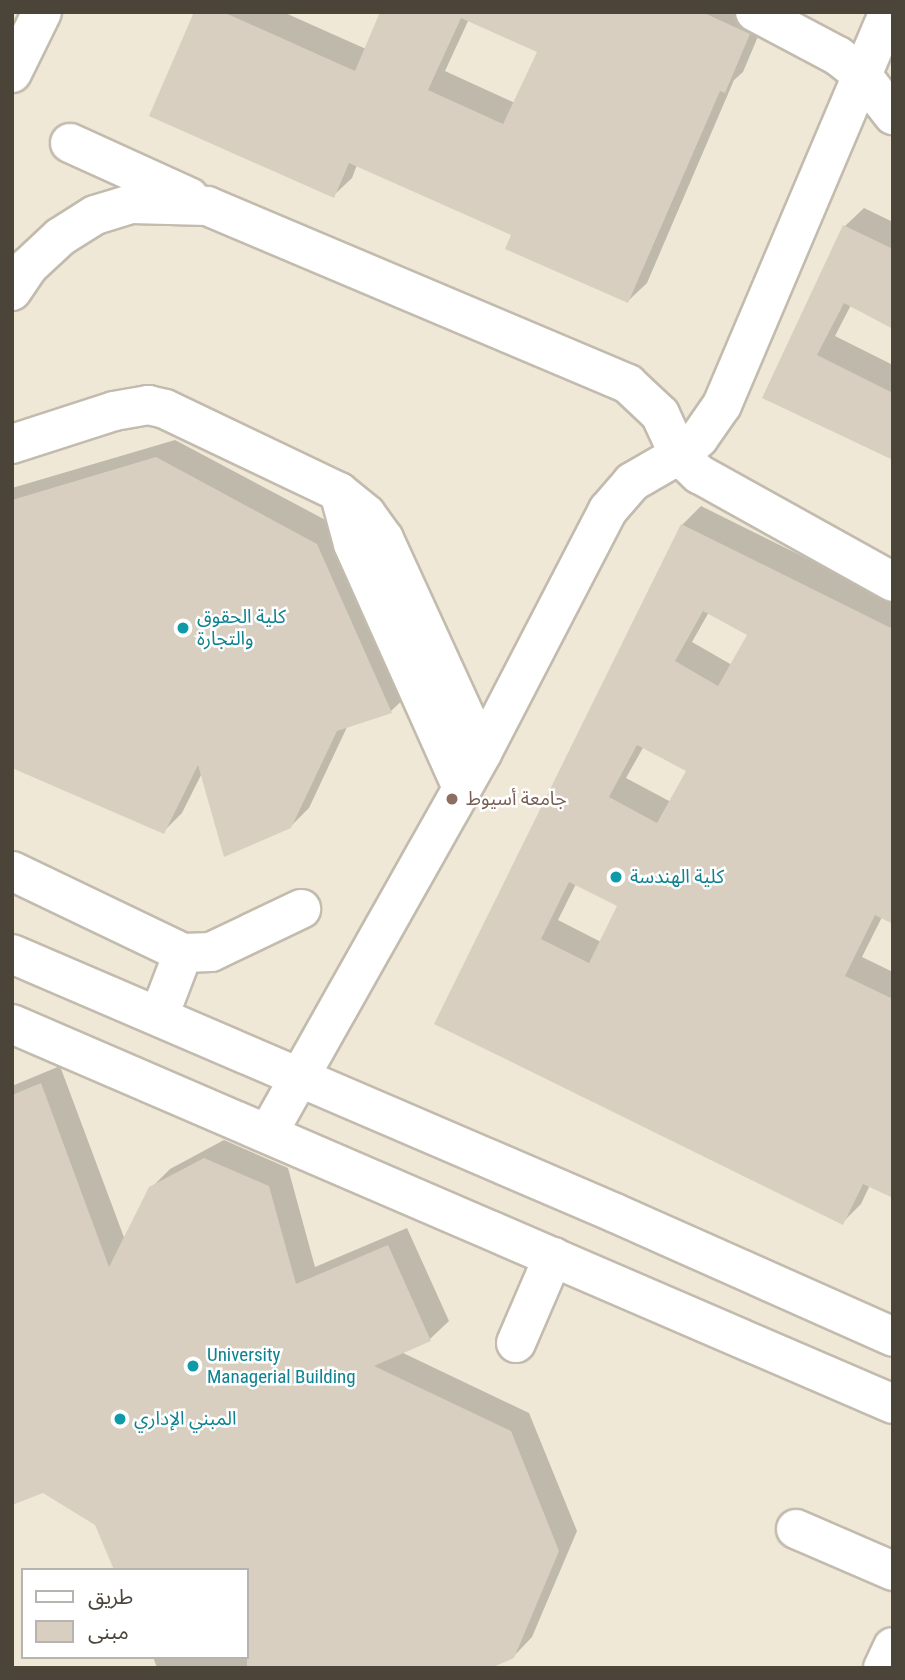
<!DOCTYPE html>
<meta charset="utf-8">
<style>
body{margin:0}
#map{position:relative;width:905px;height:1680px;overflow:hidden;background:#f6f3ec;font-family:"Roboto Condensed","Noto Sans Arabic",sans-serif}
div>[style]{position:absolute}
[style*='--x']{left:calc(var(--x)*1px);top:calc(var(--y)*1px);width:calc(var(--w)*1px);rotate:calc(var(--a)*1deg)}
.education>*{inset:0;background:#efe8d6}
.shadow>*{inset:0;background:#0003}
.building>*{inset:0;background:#d8cfc1}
.roads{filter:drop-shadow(2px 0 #c2bbae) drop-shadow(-2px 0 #c2bbae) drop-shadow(0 2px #c2bbae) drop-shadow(0 -2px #c2bbae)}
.minor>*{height:38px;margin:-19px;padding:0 19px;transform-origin:19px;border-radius:19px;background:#fff}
.dots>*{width:19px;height:19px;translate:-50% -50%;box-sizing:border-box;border:4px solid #fff;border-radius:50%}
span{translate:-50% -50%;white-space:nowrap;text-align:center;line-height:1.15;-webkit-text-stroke:5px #fff;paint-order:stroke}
.culture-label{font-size:19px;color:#0d838f}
.left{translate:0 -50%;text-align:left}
.education-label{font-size:19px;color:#785e54}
.frame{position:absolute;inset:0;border:14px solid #4b4439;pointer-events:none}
.legend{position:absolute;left:21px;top:1568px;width:228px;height:91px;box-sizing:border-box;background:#fff;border:2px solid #b7b4b0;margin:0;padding:9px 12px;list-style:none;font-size:21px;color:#4b4439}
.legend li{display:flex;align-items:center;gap:14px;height:35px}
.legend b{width:35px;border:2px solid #b7b4b0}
</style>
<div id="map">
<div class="education">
<div style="clip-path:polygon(evenodd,12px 12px,858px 12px,893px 27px,893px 1668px,12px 1668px,12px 12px,23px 1570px,247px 1570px,247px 1657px,23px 1657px,23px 1570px)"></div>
</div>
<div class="shadow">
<div style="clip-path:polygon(evenodd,196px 12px,283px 12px,366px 49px,382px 12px,761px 12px,767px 15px,743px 72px,734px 80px,647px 283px,628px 301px,513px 234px,357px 165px,352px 178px,333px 196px,196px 12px,469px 19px,539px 51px,515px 103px,445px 71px,469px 19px)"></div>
<div style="clip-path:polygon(864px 208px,893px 222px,893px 327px,851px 305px,835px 336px,891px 364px,893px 360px,893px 458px,764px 397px,845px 226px)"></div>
<div style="clip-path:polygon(175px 440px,335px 525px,410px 693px,391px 711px,348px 725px,309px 808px,290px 827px,202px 773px,182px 813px,163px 832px,12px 766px,12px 488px)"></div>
<div style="clip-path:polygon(evenodd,701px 506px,893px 601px,893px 922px,882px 917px,862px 957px,893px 972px,893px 1196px,870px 1185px,861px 1204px,842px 1223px,437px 1024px,682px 525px,701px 506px,709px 612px,749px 635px,732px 665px,692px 642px,709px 612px,701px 506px,644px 746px,688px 771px,671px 802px,626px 778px,644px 746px,701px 506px,576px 884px,620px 906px,601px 942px,558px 920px,576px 884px)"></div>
<div style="clip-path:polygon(60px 1066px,125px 1240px,151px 1188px,170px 1169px,224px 1140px,288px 1168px,315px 1267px,407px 1228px,449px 1321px,430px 1339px,401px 1352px,529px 1413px,577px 1531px,532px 1637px,513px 1657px,486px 1668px,157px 1668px,153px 1657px,247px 1657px,247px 1570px,12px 1299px,12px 1086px)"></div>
</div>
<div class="building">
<div style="clip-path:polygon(evenodd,194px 12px,223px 12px,355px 71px,380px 12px,702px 12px,750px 34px,725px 93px,720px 91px,628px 303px,505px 249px,511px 235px,349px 163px,334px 198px,149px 116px,194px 12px,461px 18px,537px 52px,503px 124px,428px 90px,461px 18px)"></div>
<div style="clip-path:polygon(843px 225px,893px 249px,893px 329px,844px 303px,817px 355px,893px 393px,893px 460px,762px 398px)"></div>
<div style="clip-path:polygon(156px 457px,317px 544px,392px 713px,337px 731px,291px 828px,224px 857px,198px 765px,164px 834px,12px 768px,12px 500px)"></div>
<div style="clip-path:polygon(evenodd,681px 524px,893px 629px,893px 924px,875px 915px,845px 976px,893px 999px,893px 1198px,863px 1184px,843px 1225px,434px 1024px,681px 524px,703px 611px,747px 635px,718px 686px,675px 661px,703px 611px,681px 524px,637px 745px,686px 771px,657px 823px,609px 797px,637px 745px,681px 524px,569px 882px,617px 906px,589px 963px,541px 939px,569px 882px)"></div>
<div style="clip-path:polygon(41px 1083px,109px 1267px,149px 1187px,204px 1158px,269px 1186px,296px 1284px,388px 1245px,431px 1341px,374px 1366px,511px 1431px,559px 1551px,514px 1658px,491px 1668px,247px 1668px,247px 1570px,114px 1570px,95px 1525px,43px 1493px,12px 1505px,12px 1095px)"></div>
</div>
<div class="roads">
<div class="minor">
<div style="--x:755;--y:12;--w:94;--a:27.9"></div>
<div style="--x:838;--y:56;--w:31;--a:38"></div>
<div style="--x:862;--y:75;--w:51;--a:52.2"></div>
<div style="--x:12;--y:73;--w:68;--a:-63.8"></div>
<div style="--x:70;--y:143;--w:131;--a:24.4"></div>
<div style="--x:12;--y:291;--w:30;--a:-56"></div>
<div style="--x:29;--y:266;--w:42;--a:-43.1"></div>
<div style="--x:60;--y:237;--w:41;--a:-32.2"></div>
<div style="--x:95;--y:215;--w:39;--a:-17"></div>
<div style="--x:132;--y:204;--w:75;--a:1.5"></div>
<div style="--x:207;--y:206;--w:457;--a:22.9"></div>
<div style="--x:628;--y:384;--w:44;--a:43.2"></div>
<div style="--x:660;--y:414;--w:45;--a:65.1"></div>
<div style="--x:679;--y:455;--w:28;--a:44"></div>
<div style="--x:699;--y:474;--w:222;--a:29.1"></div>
<div style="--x:12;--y:444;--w:107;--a:-17.9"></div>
<div style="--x:114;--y:411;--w:35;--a:-10"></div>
<div style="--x:148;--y:405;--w:17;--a:13"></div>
<div style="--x:165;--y:409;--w:193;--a:25.5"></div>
<div style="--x:339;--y:492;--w:35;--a:39"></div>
<div style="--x:366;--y:514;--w:31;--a:54"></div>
<div style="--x:384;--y:539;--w:235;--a:65.4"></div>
<div style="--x:339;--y:492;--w:54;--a:74.9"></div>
<div style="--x:353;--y:544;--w:267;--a:65.9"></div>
<div style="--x:12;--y:871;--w:190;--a:25.6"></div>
<div style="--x:183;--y:953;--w:28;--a:-2"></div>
<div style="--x:211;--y:952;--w:100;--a:-25.5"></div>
<div style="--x:12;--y:954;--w:656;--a:23.24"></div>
<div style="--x:615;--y:1213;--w:304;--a:24"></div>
<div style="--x:159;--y:1016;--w:67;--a:-69.1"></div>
<div style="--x:12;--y:1024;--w:959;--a:23.33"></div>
<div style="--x:268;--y:1133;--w:436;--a:-60.6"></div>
<div style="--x:482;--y:753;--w:274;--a:-62.6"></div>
<div style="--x:608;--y:510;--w:37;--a:-49"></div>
<div style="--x:632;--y:482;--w:54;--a:-29.9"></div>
<div style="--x:679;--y:455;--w:26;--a:-40"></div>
<div style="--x:699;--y:438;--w:40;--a:-55.1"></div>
<div style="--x:722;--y:405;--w:427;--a:-67"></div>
<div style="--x:516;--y:1343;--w:94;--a:-66.7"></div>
<div style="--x:796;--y:1529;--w:106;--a:23.4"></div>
<div style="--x:883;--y:1668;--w:23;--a:-65"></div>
</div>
</div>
<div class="dots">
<div style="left:183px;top:628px;background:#0f9aa8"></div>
<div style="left:452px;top:799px;background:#8d6e63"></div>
<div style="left:616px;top:877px;background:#0f9aa8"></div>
<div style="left:193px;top:1366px;background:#0f9aa8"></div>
<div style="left:120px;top:1419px;background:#0f9aa8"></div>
</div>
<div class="culture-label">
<span class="left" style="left:197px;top:628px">كلية الحقوق<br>والتجارة</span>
<span class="left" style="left:630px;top:877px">كلية الهندسة</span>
<span class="left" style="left:207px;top:1366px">University<br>Managerial Building</span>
<span class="left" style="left:134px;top:1419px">المبني الإداري</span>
</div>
<div class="education-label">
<span class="left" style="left:466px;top:799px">جامعة أسيوط</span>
</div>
<div class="frame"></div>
<ul class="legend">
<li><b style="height:9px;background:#fff"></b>طريق</li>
<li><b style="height:19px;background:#d8cfc1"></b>مبنى</li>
</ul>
</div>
